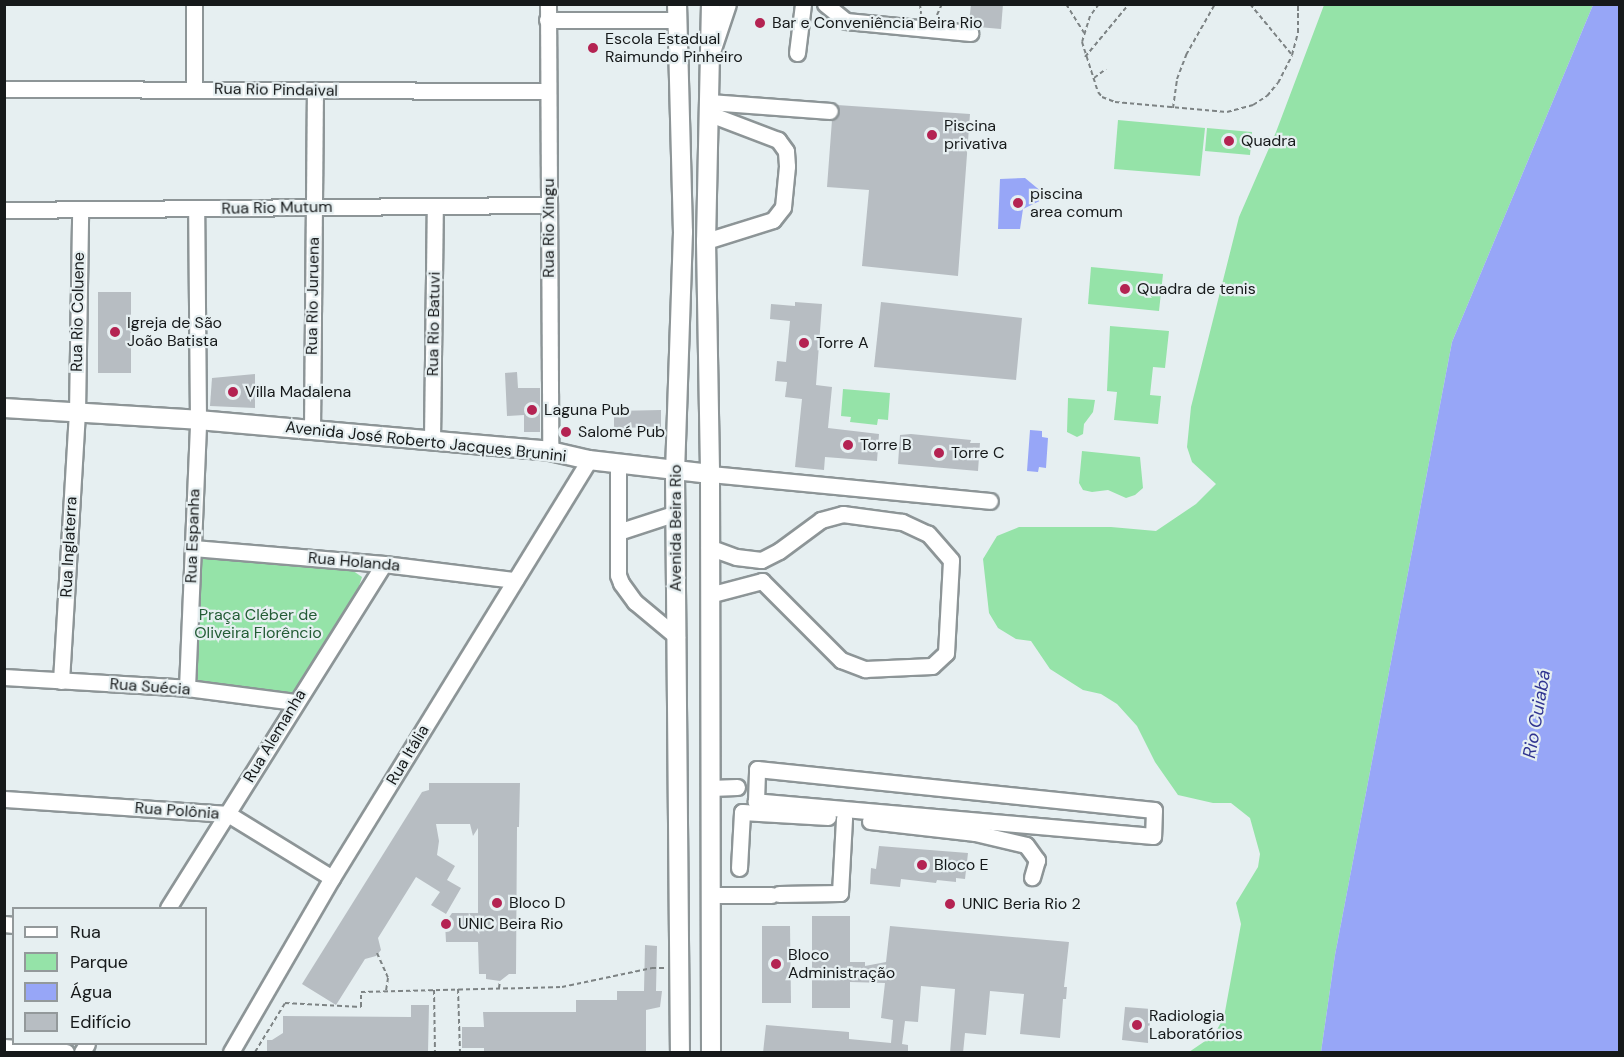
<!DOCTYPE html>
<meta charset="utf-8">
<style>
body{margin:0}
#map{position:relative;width:1624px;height:1057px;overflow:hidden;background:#e6eff1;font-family:"DM Sans",sans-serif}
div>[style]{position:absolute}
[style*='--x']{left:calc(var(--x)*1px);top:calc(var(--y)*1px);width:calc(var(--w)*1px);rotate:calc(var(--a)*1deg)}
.green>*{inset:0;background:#95e3a8}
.water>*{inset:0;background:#97a6f7}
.building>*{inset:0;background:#b7bdc2}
.path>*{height:2px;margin-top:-1px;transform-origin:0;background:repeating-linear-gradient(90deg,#7d8384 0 4.5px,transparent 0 7.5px)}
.roads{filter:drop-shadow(2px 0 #8d9597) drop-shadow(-2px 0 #8d9597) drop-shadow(0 2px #8d9597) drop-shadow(0 -2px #8d9597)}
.minor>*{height:15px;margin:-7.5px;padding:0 7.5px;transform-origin:7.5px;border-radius:7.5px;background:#fff}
.major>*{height:18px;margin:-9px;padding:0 9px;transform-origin:9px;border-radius:9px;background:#fff}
.dots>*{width:16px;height:16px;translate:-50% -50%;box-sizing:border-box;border:3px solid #e6eff1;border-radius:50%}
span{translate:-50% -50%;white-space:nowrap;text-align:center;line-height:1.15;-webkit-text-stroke:4.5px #e6eff1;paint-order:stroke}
.poi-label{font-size:16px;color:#16191a}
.left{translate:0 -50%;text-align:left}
.street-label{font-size:16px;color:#16191a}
.park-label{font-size:16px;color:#235c35}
.water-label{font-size:18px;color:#303490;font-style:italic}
.frame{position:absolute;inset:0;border:6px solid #16191a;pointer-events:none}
.legend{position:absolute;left:12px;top:907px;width:195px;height:138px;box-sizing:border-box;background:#e6eff1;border:2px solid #93999b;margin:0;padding:8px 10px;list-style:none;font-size:18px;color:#16191a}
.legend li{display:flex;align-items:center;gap:12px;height:30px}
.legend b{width:30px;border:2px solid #93999b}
</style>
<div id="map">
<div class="green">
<div style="clip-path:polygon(1324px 5px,1593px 5px,1452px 342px,1335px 955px,1321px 1052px,1189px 1052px,1214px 1035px,1224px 1017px,1241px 924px,1236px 903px,1258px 867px,1260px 854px,1250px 818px,1231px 803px,1213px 803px,1178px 795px,1155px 762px,1137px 726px,1117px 704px,1101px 694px,1083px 690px,1050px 669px,1031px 641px,1016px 639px,998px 628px,989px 613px,983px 559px,997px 536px,1019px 527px,1111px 527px,1156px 531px,1196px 504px,1216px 484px,1192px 462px,1187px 447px,1191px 407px,1239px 217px,1276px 132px)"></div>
<div style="clip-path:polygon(1118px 120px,1205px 128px,1200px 176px,1114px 169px)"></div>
<div style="clip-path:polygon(1207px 128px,1252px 132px,1250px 155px,1205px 151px)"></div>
<div style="clip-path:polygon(1091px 267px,1163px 274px,1159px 311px,1088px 304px)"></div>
<div style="clip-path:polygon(1110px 326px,1169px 331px,1165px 368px,1153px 367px,1150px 395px,1161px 396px,1158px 424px,1114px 420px,1117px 392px,1107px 391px)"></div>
<div style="clip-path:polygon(843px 389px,890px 393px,888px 420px,878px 419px,877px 425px,850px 422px,851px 417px,841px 416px)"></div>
<div style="clip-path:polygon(1068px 398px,1095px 400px,1093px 412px,1084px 424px,1083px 434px,1077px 437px,1067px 432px)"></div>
<div style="clip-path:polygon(1082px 451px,1140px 457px,1143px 488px,1135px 495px,1126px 498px,1108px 490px,1092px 492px,1083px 490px,1079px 483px)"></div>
<div style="clip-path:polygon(205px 557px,346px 566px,362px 577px,358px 589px,300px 686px,293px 693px,200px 682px,193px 675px,199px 561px)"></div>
</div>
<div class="water">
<div style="clip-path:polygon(1593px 5px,1620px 5px,1619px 1052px,1321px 1052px,1335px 955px,1452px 342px)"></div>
<div style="clip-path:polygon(1025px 178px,1048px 197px,1023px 209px,1020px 229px,998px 229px,1000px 179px)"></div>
<div style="clip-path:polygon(1030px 430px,1042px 431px,1042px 437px,1048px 438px,1046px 468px,1039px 467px,1038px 472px,1027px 471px)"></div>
</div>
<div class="building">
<div style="clip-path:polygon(971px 4px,1003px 4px,1001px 29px,978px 27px,969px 23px)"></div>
<div style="clip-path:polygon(837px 105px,970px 114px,958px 276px,862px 266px,869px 190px,827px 187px,832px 120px,840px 112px)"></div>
<div style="clip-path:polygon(98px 292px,131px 292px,131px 373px,98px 373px)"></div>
<div style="clip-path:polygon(795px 302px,822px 304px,816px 385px,832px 387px,828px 428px,879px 434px,877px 461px,825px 457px,824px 470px,795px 467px,802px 399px,785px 397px,787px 382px,775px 381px,777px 361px,786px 362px,790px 321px,770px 319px,771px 304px,795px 306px)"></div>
<div style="clip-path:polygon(881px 302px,1022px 318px,1016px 380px,874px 367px)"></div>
<div style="clip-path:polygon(517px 372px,518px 388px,540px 388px,540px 432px,524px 432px,524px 415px,507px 416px,505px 373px)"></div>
<div style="clip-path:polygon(255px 374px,255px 408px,210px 406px,212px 378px)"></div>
<div style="clip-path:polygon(661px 410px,661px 427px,614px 428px,614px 411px)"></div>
<div style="clip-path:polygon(911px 434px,971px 440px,970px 443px,980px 443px,978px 471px,898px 464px,900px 435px)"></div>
<div style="clip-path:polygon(429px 783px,520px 783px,519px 827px,517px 827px,516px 974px,509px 974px,500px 981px,486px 979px,486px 974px,479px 974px,478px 942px,446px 942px,445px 923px,452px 913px,478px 913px,478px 828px,473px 836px,470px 824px,436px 824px,439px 841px,437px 855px,455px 866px,447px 880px,461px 888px,446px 914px,431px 905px,440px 892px,416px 877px,378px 938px,381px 950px,376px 956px,365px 959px,336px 1005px,302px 984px,422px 792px,429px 790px)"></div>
<div style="clip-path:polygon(879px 846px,968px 853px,965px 879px,956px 878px,956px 882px,937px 880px,936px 883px,901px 879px,900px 887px,870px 884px,871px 868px,876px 869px)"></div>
<div style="clip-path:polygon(812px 916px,850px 916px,850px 962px,865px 962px,865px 966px,886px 962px,890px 926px,1069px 942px,1064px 987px,1067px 987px,1066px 999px,1063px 999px,1060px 1038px,1020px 1034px,1024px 994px,990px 991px,986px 1035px,965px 1033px,963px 1053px,950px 1053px,955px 989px,921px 986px,918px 1022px,905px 1021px,902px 1044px,908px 1045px,908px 1053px,763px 1053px,766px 1025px,849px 1032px,849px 1039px,891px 1043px,893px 1020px,881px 1018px,885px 983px,850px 982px,850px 1008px,812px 1008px)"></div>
<div style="clip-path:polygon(762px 926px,790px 926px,791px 1003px,762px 1003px)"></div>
<div style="clip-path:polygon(645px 945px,657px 946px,656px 991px,662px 991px,660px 1007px,646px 1010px,646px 1052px,484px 1051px,484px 1048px,462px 1048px,462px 1027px,484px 1027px,483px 1012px,576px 1012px,576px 1000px,617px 1000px,617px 991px,644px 991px)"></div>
<div style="clip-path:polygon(411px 1005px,429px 1005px,428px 1053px,267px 1053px,267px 1040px,272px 1040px,283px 1033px,283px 1016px,411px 1017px)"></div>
<div style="clip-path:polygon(1125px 1007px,1151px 1009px,1148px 1043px,1122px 1040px)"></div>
</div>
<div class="path">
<div style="--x:920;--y:4;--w:10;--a:84"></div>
<div style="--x:1066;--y:4;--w:34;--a:58"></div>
<div style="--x:1099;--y:4;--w:15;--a:127"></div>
<div style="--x:1090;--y:16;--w:27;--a:107"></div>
<div style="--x:1082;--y:42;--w:52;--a:72.3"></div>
<div style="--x:1098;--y:92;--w:6;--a:51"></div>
<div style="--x:1102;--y:97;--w:14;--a:21"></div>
<div style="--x:1115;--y:102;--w:112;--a:5.1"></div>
<div style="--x:1227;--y:112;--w:27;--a:-15"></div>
<div style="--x:1253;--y:105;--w:17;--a:-33"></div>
<div style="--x:1267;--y:96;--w:17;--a:-50"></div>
<div style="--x:1278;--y:83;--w:31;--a:-63"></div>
<div style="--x:1292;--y:55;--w:23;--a:-75"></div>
<div style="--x:1298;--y:33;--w:29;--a:-90"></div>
<div style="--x:1250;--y:4;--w:66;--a:50.5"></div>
<div style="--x:937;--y:15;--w:12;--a:-66"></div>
<div style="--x:1085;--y:57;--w:69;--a:-50.3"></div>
<div style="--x:1094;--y:78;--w:15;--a:-37"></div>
<div style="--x:1173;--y:108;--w:29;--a:-82"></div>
<div style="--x:1177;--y:79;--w:26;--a:-69"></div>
<div style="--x:1186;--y:55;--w:59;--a:-60.4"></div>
<div style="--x:377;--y:953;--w:27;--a:66"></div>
<div style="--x:388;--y:978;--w:13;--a:99"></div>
<div style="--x:499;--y:988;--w:7;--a:-82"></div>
<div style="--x:458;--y:989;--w:63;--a:88.2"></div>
<div style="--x:434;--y:990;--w:62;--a:89.1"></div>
<div style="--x:255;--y:1052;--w:57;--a:-58.5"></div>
<div style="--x:285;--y:1003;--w:76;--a:3"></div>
<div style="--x:361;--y:1007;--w:15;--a:-90"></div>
<div style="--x:361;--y:992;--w:201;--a:-1.4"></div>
<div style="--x:562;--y:987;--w:92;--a:-11.9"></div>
<div style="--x:652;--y:968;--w:12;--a:0"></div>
</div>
<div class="roads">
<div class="minor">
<div style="--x:548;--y:4;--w:447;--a:89.7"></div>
<div style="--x:825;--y:4;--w:27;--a:39"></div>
<div style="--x:846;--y:21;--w:125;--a:5.5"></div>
<div style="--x:547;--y:20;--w:129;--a:0"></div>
<div style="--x:713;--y:49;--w:47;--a:-71.6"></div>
<div style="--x:797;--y:53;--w:49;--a:-83"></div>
<div style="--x:4;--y:89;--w:543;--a:0.21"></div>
<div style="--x:194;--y:89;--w:85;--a:-90"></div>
<div style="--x:710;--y:102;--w:120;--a:4.3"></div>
<div style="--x:4;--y:210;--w:545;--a:-0.53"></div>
<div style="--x:706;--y:241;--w:70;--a:-17.4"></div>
<div style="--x:773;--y:220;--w:16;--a:-52"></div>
<div style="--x:783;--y:207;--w:41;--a:-84.4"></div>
<div style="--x:787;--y:166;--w:15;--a:-94"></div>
<div style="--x:786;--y:151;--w:14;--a:-126"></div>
<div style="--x:778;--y:140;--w:73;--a:-159.1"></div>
<div style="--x:312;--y:430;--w:339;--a:-89.5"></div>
<div style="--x:432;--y:440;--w:233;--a:-89.3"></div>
<div style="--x:618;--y:464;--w:111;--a:90"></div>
<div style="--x:618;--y:575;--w:9;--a:69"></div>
<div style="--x:621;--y:583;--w:24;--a:54"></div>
<div style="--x:635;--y:602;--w:55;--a:39.8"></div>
<div style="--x:710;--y:474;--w:281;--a:5.5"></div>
<div style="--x:618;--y:532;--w:61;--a:-18.1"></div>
<div style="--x:193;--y:548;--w:192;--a:4.8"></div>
<div style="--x:384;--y:564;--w:132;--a:7"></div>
<div style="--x:709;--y:595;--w:55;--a:-14.8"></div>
<div style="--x:762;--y:581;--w:112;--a:45"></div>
<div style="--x:841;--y:660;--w:26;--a:21"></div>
<div style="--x:865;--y:669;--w:67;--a:-2.6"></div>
<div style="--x:932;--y:666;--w:19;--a:-43"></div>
<div style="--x:946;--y:653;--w:93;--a:-86.9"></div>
<div style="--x:951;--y:560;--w:35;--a:-131"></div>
<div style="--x:928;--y:534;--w:29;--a:-155"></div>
<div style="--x:902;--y:522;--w:60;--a:-172.3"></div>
<div style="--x:843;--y:514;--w:23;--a:165"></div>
<div style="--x:821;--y:520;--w:52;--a:143.6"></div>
<div style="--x:779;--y:551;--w:20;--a:153"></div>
<div style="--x:761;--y:560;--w:25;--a:-173"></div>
<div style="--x:736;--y:557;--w:29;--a:-160"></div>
<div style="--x:4;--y:677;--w:183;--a:3.4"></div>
<div style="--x:187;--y:688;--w:109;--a:7.4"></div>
<div style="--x:61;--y:681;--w:268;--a:-86.6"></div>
<div style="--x:77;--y:413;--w:202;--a:-89.1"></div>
<div style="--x:187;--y:688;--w:268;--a:-87.6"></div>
<div style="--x:198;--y:420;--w:210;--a:-90.5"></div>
<div style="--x:757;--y:769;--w:399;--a:5.9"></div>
<div style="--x:1154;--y:810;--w:26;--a:92"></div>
<div style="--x:1153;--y:836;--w:399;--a:-175"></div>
<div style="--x:756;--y:801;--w:32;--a:-88"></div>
<div style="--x:710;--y:788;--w:27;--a:-2"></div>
<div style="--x:4;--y:799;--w:225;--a:3.8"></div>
<div style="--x:228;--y:814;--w:122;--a:31.6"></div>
<div style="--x:870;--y:821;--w:106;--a:6.5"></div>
<div style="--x:975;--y:833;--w:52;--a:13.2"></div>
<div style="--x:1026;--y:845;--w:19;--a:54"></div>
<div style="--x:1037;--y:860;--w:18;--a:106"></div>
<div style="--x:739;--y:868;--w:56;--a:-86.9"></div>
<div style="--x:742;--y:812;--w:86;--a:3.3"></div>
<div style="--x:779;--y:894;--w:61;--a:-0.9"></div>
<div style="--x:840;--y:893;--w:75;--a:-86.9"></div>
<div style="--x:711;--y:895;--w:60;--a:0"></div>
<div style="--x:168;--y:908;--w:406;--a:-57.9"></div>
<div style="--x:4;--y:924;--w:10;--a:6"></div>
<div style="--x:4;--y:1047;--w:62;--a:4.6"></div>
<div style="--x:82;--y:1052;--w:9;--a:-58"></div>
<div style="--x:231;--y:1052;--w:201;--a:-59.9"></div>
<div style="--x:332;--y:878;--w:491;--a:-58.4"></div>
</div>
<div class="major">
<div style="--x:677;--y:4;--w:228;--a:88.5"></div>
<div style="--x:683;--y:232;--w:240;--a:91.9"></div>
<div style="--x:675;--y:472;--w:580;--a:89.51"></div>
<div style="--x:711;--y:4;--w:237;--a:91.2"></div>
<div style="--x:706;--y:241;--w:233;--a:89"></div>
<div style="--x:710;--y:474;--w:578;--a:89.9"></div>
<div style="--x:4;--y:408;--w:194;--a:3.5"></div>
<div style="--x:198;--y:420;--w:353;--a:5"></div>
<div style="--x:550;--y:451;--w:40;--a:13"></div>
<div style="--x:589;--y:460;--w:122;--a:6.6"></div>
</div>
</div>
<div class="dots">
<div style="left:760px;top:23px;background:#b42352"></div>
<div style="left:593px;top:48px;background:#b42352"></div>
<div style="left:932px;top:135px;background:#b42352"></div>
<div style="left:1229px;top:141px;background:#b42352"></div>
<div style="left:1018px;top:203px;background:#b42352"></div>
<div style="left:1125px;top:289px;background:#b42352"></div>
<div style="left:115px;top:332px;background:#b42352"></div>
<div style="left:804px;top:343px;background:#b42352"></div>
<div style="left:233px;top:392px;background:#b42352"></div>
<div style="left:532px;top:410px;background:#b42352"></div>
<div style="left:566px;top:432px;background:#b42352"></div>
<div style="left:848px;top:445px;background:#b42352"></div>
<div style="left:939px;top:453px;background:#b42352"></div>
<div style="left:922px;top:865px;background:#b42352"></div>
<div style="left:497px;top:903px;background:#b42352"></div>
<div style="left:950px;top:904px;background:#b42352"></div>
<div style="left:446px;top:924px;background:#b42352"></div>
<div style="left:776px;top:964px;background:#b42352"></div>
<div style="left:1137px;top:1025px;background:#b42352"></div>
</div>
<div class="poi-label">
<span class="left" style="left:772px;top:23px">Bar e Conveniência Beira Rio</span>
<span class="left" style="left:605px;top:48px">Escola Estadual<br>Raimundo Pinheiro</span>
<span class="left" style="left:944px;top:135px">Piscina<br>privativa</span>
<span class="left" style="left:1241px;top:141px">Quadra</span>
<span class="left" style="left:1030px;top:203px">piscina<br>area comum</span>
<span class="left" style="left:1137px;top:289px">Quadra de tenis</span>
<span class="left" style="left:127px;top:332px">Igreja de São<br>João Batista</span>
<span class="left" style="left:816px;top:343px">Torre A</span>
<span class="left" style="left:245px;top:392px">Villa Madalena</span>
<span class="left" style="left:544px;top:410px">Laguna Pub</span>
<span class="left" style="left:578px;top:432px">Salomé Pub</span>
<span class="left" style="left:860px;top:445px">Torre B</span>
<span class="left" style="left:951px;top:453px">Torre C</span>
<span class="left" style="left:934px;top:865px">Bloco E</span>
<span class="left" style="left:509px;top:903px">Bloco D</span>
<span class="left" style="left:962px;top:904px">UNIC Beria Rio 2</span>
<span class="left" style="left:458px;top:924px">UNIC Beira Rio</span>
<span class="left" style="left:788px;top:964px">Bloco<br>Administração</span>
<span class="left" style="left:1149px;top:1025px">Radiologia<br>Laboratórios</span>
</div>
<div class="street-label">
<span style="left:276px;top:90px;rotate:1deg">Rua Rio Pindaival</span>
<span style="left:277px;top:208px;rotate:-1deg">Rua Rio Mutum</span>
<span style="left:549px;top:228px;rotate:-90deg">Rua Rio Xingu</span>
<span style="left:313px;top:296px;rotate:-89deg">Rua Rio Juruena</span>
<span style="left:78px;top:312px;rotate:-89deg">Rua Rio Coluene</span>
<span style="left:434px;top:324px;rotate:-89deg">Rua Rio Batuvi</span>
<span style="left:426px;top:442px;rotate:6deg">Avenida José Roberto Jacques Brunini</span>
<span style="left:676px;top:528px;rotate:-90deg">Avenida Beira Rio</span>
<span style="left:193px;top:536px;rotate:-88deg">Rua Espanha</span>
<span style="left:69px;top:547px;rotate:-87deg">Rua Inglaterra</span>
<span style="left:354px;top:562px;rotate:5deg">Rua Holanda</span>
<span style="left:150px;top:687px;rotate:4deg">Rua Suécia</span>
<span style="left:275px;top:736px;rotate:-59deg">Rua Alemanha</span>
<span style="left:408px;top:755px;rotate:-59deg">Rua Itália</span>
<span style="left:177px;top:811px;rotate:4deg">Rua Polônia</span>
</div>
<div class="park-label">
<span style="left:258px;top:624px">Praça Cléber de<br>Oliveira Florêncio</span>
</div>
<div class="water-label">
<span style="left:1537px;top:714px;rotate:-80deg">Rio Cuiabá</span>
</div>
<div class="frame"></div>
<ul class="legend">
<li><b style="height:8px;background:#fff"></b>Rua</li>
<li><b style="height:16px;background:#95e3a8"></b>Parque</li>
<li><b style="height:16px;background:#97a6f7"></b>Água</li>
<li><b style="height:16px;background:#b7bdc2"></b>Edifício</li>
</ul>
</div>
